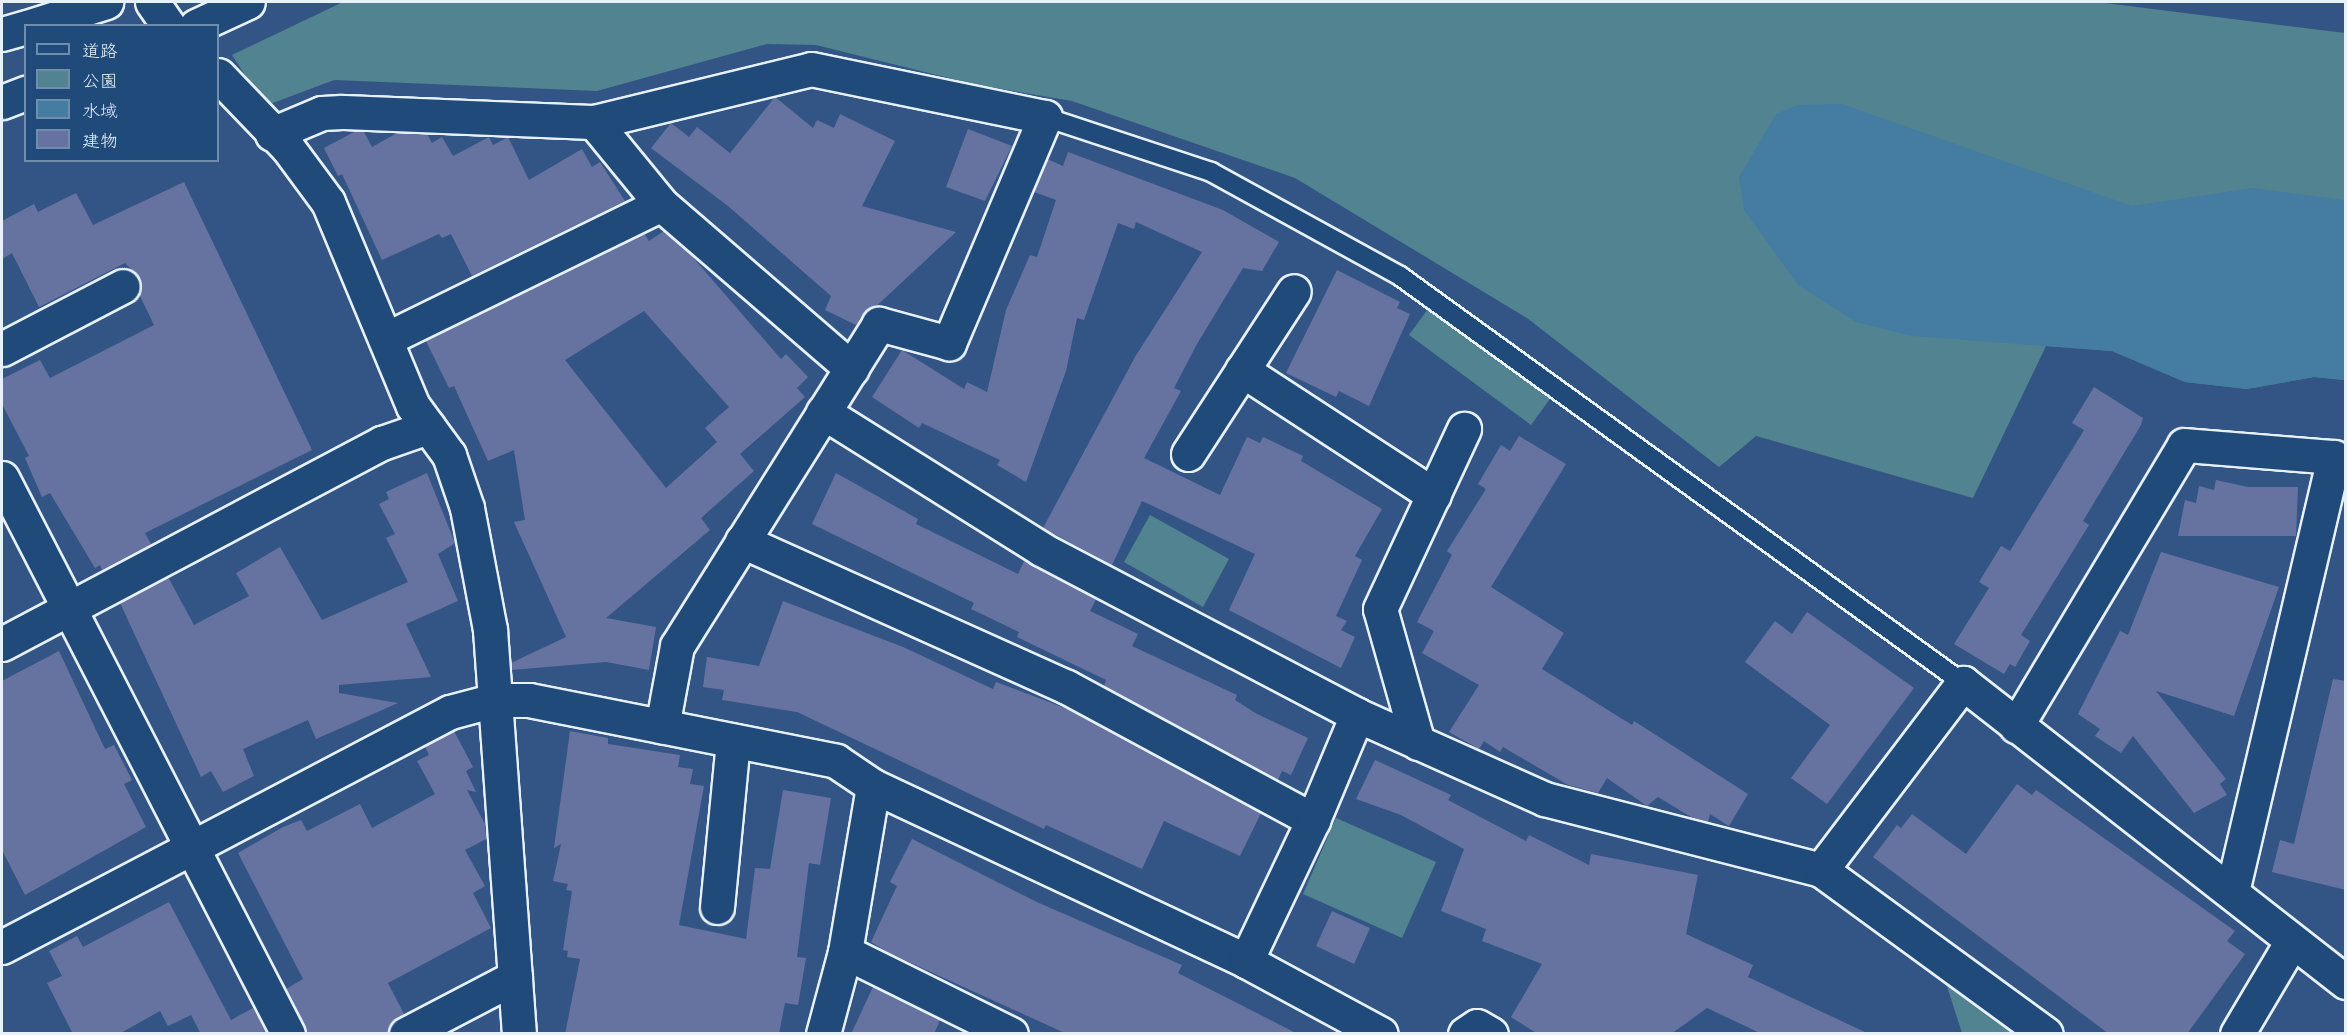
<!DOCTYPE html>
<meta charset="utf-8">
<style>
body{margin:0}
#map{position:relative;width:2347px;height:1035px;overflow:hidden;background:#335585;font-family:Pangolin,"Klee One",sans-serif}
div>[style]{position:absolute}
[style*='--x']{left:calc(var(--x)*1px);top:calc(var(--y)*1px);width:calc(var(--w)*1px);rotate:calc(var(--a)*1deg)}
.green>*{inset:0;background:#518490}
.water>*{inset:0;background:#457ca1}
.building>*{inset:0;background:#6673a0}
.roads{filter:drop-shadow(2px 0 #e8f1f8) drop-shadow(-2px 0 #e8f1f8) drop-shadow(0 2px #e8f1f8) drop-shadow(0 -2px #e8f1f8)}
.lane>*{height:18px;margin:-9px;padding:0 9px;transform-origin:9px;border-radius:9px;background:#1f4a7a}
.street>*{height:33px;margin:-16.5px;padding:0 16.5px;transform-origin:16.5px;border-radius:16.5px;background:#1f4a7a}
.primary>*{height:33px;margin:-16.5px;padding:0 16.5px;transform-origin:16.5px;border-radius:16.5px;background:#1f4a7a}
span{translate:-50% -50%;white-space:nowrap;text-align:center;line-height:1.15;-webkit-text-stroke:6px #1f4a7a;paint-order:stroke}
.frame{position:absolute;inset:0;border:3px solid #e8f1f8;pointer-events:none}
.legend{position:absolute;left:24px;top:24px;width:195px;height:138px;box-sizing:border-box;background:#1f4a7a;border:2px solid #6f8dac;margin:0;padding:8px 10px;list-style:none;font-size:18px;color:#e8f1f8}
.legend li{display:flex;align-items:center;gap:12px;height:30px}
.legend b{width:30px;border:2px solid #6f8dac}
</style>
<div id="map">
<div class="green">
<div style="clip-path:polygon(343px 2px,2097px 2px,2345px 33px,2345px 380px,2314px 377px,2247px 389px,2185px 382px,2112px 351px,2046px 346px,1973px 498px,1756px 436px,1719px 467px,1527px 318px,1295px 178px,1072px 101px,973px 84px,816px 45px,767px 44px,597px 91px,334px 80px,265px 106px,232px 55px)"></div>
<div style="clip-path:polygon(1433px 302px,1555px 392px,1531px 425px,1409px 335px)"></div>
<div style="clip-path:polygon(1150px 515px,1229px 559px,1203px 607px,1124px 562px)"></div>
<div style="clip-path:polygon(1336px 818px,1436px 862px,1402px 938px,1303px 894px)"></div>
<div style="clip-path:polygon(1945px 980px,2014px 1033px,1962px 1033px)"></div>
</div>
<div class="water">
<div style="clip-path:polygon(1842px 104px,2132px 206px,2252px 188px,2345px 200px,2345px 380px,2314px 377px,2247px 389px,2185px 382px,2112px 351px,1912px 336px,1856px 322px,1798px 285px,1744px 210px,1739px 177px,1776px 114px,1797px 105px)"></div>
</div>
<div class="building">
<div style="clip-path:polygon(775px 97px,813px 128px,817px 120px,834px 128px,840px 114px,895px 141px,862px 206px,956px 232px,856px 325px,825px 310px,831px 296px,728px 206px,651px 148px,671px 123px,689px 137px,697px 127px,730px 153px)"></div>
<div style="clip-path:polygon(968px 129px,1012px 146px,985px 201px,946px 187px)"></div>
<div style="clip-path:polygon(356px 131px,364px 132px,372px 147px,397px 133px,427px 134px,432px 143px,442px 137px,453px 156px,489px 137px,493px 145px,508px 137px,529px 180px,582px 149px,592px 167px,600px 162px,625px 201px,472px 276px,451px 234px,442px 238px,439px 234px,382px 260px,342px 174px,338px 176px,324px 148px)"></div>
<div style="clip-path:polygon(1068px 152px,1223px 210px,1279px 242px,1262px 271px,1243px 268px,1197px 344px,1174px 388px,1181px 391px,1144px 458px,1220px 495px,1247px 437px,1260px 443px,1263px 437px,1303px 456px,1301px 461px,1382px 509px,1355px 556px,1362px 560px,1336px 616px,1347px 621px,1341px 630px,1355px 637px,1341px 668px,1229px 610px,1255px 554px,1142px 501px,1112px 565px,1043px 528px,1135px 357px,1202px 252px,1136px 222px,1134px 229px,1118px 223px,1084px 320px,1077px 318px,1066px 371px,1026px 482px,997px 465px,1000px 460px,922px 423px,919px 428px,872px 397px,902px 350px,964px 389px,967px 382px,987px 392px,1006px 310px,1030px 255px,1037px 257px,1056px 200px,1034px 192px,1047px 159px,1063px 166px)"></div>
<div style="clip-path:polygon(184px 182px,312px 450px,145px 533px,151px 544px,102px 570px,100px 565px,95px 568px,50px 493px,42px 497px,25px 458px,29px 456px,2px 404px,2px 379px,40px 360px,50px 378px,154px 325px,139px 294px,140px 278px,125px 263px,39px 307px,12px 253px,2px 259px,2px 221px,34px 204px,38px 212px,76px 193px,93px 225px)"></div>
<div style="clip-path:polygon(evenodd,664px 231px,690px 254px,781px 359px,786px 354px,808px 377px,797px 388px,805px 397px,740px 454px,754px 471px,701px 518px,710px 530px,606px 618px,656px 627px,649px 670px,606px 662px,512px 670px,511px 663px,566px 637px,514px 522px,525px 520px,514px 450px,488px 461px,454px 386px,449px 388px,426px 341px,644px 233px,649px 241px,664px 231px,644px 311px,729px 407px,705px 428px,717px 442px,666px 488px,565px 360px,644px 311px)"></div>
<div style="clip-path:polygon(1337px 270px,1400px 302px,1397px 308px,1410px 314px,1369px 406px,1339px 391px,1336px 397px,1286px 373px)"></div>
<div style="clip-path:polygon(2094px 387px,2143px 418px,2141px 425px,2083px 521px,2089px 525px,2021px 635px,2030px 641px,2015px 667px,2010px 664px,2004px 674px,1954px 644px,1989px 588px,1979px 582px,2001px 546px,2010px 551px,2084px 430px,2072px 423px)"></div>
<div style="clip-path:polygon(1519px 436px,1566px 464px,1491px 587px,1564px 633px,1542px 669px,1632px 725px,1634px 721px,1748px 794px,1729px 826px,1710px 814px,1708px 822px,1691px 817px,1658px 797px,1647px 806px,1607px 778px,1598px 793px,1568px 785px,1503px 747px,1500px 752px,1484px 741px,1479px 749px,1449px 732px,1479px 685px,1422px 653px,1434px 631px,1417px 622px,1452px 555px,1447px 551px,1486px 489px,1478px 484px,1501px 445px,1510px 451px)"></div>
<div style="clip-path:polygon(427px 473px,455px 543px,438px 554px,458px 601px,406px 624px,431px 677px,339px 685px,339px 693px,398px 703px,316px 739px,308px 720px,243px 749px,254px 776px,223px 792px,211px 771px,201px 777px,120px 603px,168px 577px,194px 625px,249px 596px,236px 573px,280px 547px,322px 620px,408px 582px,386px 538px,395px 534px,379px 504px,389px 499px,386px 492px)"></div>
<div style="clip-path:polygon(836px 473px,918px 519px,916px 524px,1018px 574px,1024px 561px,1096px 599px,1090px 611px,1138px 634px,1132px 646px,1237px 695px,1235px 700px,1257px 714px,1308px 738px,1291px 775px,1282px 771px,1278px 780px,1104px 686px,1106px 680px,1017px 637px,1019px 632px,971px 609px,974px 603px,812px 524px)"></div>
<div style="clip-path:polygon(2216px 480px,2248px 487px,2298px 487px,2296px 536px,2178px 536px,2185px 500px,2196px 503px,2199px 486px,2214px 490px)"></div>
<div style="clip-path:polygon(2161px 552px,2279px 587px,2234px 716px,2156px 691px,2226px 779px,2220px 784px,2227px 795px,2194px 813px,2133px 736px,2121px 753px,2095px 736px,2100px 729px,2078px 714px,2120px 631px,2128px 635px)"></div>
<div style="clip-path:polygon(783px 601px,903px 647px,993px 689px,996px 682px,1073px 711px,1261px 813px,1240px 856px,1164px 821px,1142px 869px,1046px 825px,1044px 829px,797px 712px,722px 700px,724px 690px,703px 687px,707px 657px,759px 666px)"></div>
<div style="clip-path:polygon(1807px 612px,1914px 688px,1827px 804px,1791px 778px,1830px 725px,1745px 662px,1775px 621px,1792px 634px)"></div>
<div style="clip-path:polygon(59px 651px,105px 749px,114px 745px,132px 780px,124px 784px,146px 827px,25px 895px,2px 850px,2px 681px)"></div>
<div style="clip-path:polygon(2333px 679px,2346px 681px,2346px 890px,2272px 872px,2280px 840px,2294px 844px)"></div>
<div style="clip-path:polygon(454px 731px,473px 767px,466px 771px,476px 792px,467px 790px,485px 824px,486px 839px,465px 850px,485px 886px,473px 893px,491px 928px,388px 983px,404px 1014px,391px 1024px,387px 1034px,306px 1034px,286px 989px,303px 979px,238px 853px,283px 827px,301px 820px,307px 831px,360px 804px,372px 828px,435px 794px,417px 761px,429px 755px,425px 746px)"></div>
<div style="clip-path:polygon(570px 731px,608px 738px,608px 744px,680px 755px,678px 767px,693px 769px,690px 784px,704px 786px,679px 925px,746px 939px,755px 868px,770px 869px,783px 790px,831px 798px,820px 865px,809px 863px,797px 957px,806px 958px,798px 1005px,785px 1003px,779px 1034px,565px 1034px,580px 959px,567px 957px,568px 951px,563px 950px,572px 891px,566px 890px,568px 884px,553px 881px,561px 844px,554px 848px)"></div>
<div style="clip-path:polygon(1375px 760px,1451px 795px,1448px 800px,1526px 841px,1529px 835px,1589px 865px,1591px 854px,1698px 875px,1686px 934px,1753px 965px,1748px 977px,1869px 1034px,1762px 1034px,1707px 1008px,1671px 1034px,1538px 1034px,1511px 1017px,1542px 964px,1482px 941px,1486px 929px,1441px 911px,1464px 849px,1401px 815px,1356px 799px)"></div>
<div style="clip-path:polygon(2017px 784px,2032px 795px,2036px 790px,2235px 931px,2227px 941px,2245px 954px,2187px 1034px,2109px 1034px,1873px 857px,1897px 825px,1901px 828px,1912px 814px,1966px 854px)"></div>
<div style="clip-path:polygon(912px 839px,1039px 903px,1182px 965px,1178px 973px,1298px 1034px,1067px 1034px,889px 953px,871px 942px,897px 886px,890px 882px)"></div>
<div style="clip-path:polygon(169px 902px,231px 1020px,253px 1008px,267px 1034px,201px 1034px,191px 1015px,168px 1026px,160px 1011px,119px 1034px,73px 1034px,47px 983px,62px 976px,49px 951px,77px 936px,83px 947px)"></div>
<div style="clip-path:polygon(1332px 911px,1370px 928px,1354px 964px,1316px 946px)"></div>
<div style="clip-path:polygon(873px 987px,940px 1020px,934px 1034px,851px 1034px)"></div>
</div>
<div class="roads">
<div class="lane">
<div style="--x:1045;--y:117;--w:175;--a:18.3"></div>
<div style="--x:1211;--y:172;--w:216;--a:28.8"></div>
<div style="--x:1400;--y:276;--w:695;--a:35.86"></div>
</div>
<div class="street">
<div style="--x:152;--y:2;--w:29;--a:55"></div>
<div style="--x:30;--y:26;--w:80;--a:-17.5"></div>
<div style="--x:2;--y:34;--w:25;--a:-16"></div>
<div style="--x:218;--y:75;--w:101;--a:46.2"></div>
<div style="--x:288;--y:148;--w:67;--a:53.5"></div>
<div style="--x:328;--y:202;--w:221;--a:67.4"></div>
<div style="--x:413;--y:406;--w:61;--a:53.7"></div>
<div style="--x:449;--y:455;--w:56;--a:71.2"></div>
<div style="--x:467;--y:508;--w:124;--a:79.3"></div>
<div style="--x:490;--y:630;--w:405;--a:85.9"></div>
<div style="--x:594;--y:122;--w:106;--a:50.7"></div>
<div style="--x:661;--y:204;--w:252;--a:40.8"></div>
<div style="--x:272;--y:134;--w:54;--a:-22.8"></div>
<div style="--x:322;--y:113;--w:20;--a:-3"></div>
<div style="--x:342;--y:112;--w:252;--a:2.3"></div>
<div style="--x:594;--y:122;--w:223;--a:-13.7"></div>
<div style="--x:811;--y:69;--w:239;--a:11.6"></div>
<div style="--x:1045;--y:117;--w:246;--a:113"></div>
<div style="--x:949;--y:343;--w:73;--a:-164.8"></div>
<div style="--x:879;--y:324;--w:380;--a:122.1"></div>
<div style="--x:677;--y:646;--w:82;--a:100.5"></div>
<div style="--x:386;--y:339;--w:306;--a:-26.1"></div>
<div style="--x:2;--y:349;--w:136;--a:-27.5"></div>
<div style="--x:1242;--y:370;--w:229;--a:33.1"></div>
<div style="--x:823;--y:412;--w:257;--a:32.1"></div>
<div style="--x:1041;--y:549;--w:357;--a:27.7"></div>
<div style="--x:1357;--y:715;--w:206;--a:24.1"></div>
<div style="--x:1545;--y:799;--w:285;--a:14.4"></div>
<div style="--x:1821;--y:870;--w:278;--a:36.1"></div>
<div style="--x:1188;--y:454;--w:194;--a:-57"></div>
<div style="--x:2;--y:478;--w:625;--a:62.78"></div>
<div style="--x:742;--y:541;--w:356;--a:24.2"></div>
<div style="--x:1067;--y:687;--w:280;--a:28.4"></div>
<div style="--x:2;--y:644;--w:430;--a:-27.9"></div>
<div style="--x:382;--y:443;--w:49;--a:-19.2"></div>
<div style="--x:2016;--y:726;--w:327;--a:-59.1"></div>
<div style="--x:2184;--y:445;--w:150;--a:4.6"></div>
<div style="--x:2334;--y:457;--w:447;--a:103.2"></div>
<div style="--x:1418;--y:743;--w:139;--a:-105.8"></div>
<div style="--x:1380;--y:609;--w:199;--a:-65"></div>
<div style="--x:1821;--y:870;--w:235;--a:-52.8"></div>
<div style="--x:1963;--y:683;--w:486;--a:38"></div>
<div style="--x:717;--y:907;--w:167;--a:-84.5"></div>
<div style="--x:2;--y:947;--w:506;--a:-27.68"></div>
<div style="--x:450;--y:712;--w:47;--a:-14.9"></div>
<div style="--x:495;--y:700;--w:34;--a:0"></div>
<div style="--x:529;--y:700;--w:313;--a:11.2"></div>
<div style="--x:836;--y:761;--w:45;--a:34"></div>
<div style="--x:873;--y:786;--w:412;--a:25.1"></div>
<div style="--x:1246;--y:961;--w:153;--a:28.4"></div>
<div style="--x:845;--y:952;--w:185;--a:26.3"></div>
<div style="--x:1246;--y:961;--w:156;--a:-64.6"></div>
<div style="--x:1313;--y:820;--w:114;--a:-67.3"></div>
<div style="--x:406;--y:1034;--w:123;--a:-27.6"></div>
<div style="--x:823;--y:1034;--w:85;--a:-75"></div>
<div style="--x:845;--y:952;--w:168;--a:-80.4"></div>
<div style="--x:1465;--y:1034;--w:14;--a:-34"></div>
<div style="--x:1477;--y:1026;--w:16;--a:30"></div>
<div style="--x:2237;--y:1034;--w:108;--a:-59.4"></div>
</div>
<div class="primary">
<div style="--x:196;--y:26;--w:57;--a:-24.8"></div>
<div style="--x:2;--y:102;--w:26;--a:-21"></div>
</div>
</div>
<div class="frame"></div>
<ul class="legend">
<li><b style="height:8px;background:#1f4a7a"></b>道路</li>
<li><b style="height:16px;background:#518490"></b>公園</li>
<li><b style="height:16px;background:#457ca1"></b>水域</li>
<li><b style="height:16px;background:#6673a0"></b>建物</li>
</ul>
</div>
